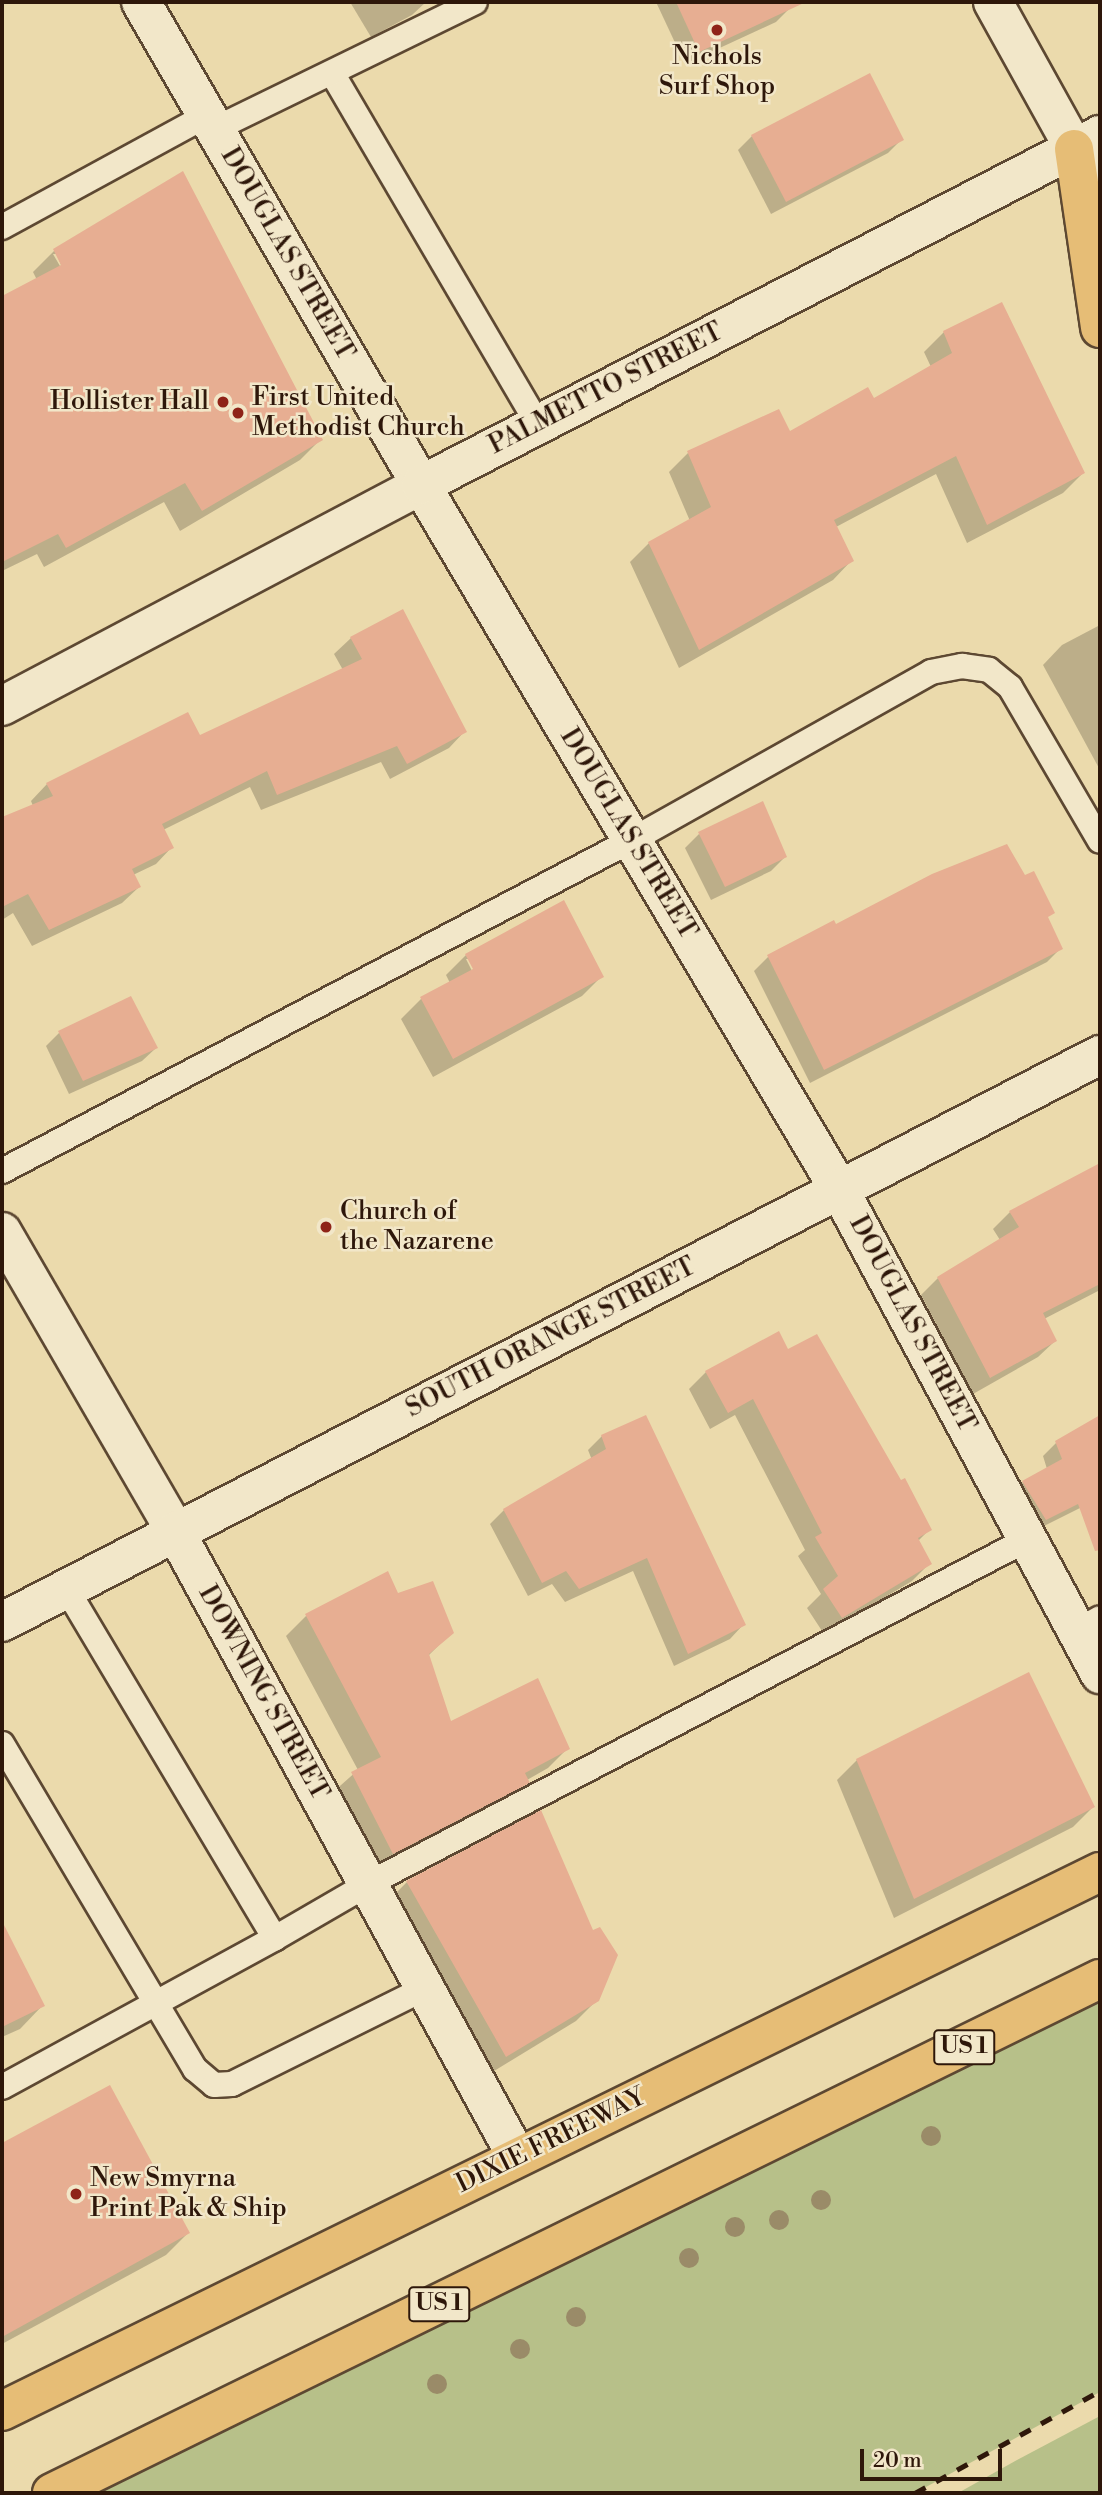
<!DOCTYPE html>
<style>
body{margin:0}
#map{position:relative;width:1102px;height:2495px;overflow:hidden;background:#ebdaac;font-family:"Libre Bodoni",serif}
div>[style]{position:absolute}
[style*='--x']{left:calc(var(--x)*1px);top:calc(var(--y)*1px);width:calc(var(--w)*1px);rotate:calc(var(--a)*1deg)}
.green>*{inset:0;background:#b7c089}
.shadow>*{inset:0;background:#0003}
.building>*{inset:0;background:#e7ae92}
.roads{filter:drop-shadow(2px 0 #5d4832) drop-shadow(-2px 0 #5d4832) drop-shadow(0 2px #5d4832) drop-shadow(0 -2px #5d4832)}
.service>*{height:24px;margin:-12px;padding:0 12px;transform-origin:12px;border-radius:12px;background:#f2e7c9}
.minor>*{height:38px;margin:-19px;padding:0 19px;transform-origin:19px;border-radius:19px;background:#f2e7c9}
.secondary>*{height:38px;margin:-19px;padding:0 19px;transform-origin:19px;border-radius:19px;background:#f2e7c9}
.primary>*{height:38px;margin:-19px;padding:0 19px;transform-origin:19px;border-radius:19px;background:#e6bd76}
.rail>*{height:5px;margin-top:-2.5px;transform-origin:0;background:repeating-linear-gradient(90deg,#2e170a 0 12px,transparent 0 24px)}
.trees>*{width:20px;height:20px;margin:-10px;border-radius:50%;background:#9a8b68}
.dots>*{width:19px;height:19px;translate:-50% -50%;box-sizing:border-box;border:4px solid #f2e7c9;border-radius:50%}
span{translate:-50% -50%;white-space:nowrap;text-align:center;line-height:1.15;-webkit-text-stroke:5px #f2e7c9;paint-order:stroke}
.shield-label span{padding:2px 5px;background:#f2e7c9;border:2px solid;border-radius:5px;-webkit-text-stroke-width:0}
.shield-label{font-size:24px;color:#2e170a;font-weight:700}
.poi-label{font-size:26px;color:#2e170a}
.left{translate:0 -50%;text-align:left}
.right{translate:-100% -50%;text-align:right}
.street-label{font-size:26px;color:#2e170a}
.frame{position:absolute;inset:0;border:4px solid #2e170a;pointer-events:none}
.scale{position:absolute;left:860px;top:2449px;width:142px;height:32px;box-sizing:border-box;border:4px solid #2e170a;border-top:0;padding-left:9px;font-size:21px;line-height:24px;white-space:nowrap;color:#2e170a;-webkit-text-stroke:5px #f2e7c9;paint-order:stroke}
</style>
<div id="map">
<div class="green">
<div style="clip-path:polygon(1100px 1979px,1100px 2392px,915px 2493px,52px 2493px)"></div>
<div style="clip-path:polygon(1100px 2416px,1100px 2493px,958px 2493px,1017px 2460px)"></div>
</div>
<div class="shadow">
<div style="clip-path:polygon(350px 2px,426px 2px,412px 15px,371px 37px)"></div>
<div style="clip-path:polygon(656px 2px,787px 2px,790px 8px,776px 22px,685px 64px)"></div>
<div style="clip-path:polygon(752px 136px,902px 139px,888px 153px,771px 214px,738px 150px)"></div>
<div style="clip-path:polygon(evenodd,183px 174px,320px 440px,300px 460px,180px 531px,164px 502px,44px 567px,37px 554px,2px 571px,2px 298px,37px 280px,33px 272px,54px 251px,183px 174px,53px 254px,57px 254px,64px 273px,53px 254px)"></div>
<div style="clip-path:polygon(944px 332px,1083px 473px,1063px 493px,967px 543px,936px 474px,836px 527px,852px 560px,833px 580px,679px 668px,630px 562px,649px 543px,690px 521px,669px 472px,688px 453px,789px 433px,873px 400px,931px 367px,924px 352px)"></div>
<div style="clip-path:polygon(1100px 625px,1100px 770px,1043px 665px,1062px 645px)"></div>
<div style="clip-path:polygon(351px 638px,465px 731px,449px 748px,390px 779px,381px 762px,261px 810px,250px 787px,163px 830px,172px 847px,156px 864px,133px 875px,139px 887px,122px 903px,32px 946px,13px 913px,2px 920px,2px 819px,33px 806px,31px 801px,47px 784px,199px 737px,343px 670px,334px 654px)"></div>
<div style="clip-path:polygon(699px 834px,785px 857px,771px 871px,711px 900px,685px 848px)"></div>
<div style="clip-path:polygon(1047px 918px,1061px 948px,1047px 962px,810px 1083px,754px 971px,768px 957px,835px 927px)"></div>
<div style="clip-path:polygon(evenodd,466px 955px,602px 976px,582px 996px,433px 1077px,401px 1019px,421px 999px,450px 983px,446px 975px,466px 955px,466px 959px,470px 959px,478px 976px,475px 977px,466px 959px)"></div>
<div style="clip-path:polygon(60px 1032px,156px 1048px,142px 1061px,69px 1094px,46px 1046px)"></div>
<div style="clip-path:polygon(1100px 1166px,1100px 1290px,1044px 1319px,1055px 1341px,1038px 1357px,973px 1394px,921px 1295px,938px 1278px,1000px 1240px,993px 1229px,1010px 1212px)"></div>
<div style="clip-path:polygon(787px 1352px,929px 1530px,918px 1541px,930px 1563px,912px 1581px,824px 1634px,807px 1608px,821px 1594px,798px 1556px,805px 1550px,735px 1415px,710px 1429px,689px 1389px,706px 1372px)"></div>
<div style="clip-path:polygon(1100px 1417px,1100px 1498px,1032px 1532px,1010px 1496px,1023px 1482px,1047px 1469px,1043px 1456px,1057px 1442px)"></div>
<div style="clip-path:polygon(602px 1436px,743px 1625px,730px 1639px,674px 1666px,633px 1571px,565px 1602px,552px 1584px,528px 1596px,490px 1524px,504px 1510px,592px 1460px,588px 1450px)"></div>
<div style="clip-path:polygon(388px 1574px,398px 1595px,452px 1632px,428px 1656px,450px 1724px,568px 1748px,548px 1768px,527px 1780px,508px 1802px,372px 1873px,332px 1793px,358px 1770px,286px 1636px,306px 1616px)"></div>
<div style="clip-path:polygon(857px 1760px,1093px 1807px,1073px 1827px,894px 1918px,837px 1780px)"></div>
<div style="clip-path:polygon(407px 1882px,597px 2000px,576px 2021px,486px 2076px,387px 1902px)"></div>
<div style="clip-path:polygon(4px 1930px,43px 2005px,20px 2029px,2px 2037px,2px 1931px)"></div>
<div style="clip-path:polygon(109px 2087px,188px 2233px,166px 2255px,2px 2344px,2px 2147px)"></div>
</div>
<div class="building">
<div style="clip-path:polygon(676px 2px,806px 2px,699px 52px)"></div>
<div style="clip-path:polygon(870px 73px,904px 140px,786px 202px,751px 135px)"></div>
<div style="clip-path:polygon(183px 171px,323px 440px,202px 511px,185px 483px,66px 548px,58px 534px,2px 562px,2px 296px,61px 265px,53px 249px)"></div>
<div style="clip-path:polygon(1002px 302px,1085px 473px,987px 525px,956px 456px,834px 520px,854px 561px,699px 650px,648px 542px,711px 507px,687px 451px,779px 409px,790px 431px,868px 387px,874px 398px,952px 353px,943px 331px)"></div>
<div style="clip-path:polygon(403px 609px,467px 732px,407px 764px,397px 746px,277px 795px,267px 771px,162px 824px,174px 848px,132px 869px,141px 887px,49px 930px,28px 894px,2px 907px,2px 817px,53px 796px,46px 783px,188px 712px,200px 735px,362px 659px,350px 637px)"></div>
<div style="clip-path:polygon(763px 801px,787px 857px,725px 887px,698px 832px)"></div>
<div style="clip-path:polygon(1007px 844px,1025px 875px,1034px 871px,1055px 913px,1048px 917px,1063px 949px,824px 1070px,767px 955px,834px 920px,836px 924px,932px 874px)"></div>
<div style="clip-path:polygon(564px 900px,604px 977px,453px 1059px,420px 997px,473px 969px,465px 954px)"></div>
<div style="clip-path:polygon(131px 996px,158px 1048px,83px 1081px,58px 1031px)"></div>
<div style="clip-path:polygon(1100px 1163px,1100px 1284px,1043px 1313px,1057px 1341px,990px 1378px,937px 1277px,1019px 1227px,1009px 1211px)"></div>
<div style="clip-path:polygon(779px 1331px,788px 1349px,817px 1334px,901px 1480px,905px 1478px,932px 1530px,918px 1538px,932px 1564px,842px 1618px,823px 1589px,838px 1576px,815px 1537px,822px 1533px,753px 1399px,728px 1413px,705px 1371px)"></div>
<div style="clip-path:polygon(646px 1415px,746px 1625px,688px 1654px,647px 1558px,579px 1589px,566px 1571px,542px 1583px,503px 1509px,606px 1449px,601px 1435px)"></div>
<div style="clip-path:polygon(1100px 1415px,1100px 1550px,1095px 1551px,1078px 1504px,1046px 1520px,1022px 1481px,1062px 1459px,1055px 1441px)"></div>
<div style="clip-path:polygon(388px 1571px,398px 1593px,433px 1581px,454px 1633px,429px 1654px,451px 1721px,538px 1678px,570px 1749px,525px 1773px,530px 1783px,393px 1854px,351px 1772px,381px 1757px,305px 1614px)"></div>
<div style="clip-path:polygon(1029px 1672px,1095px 1807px,914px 1899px,856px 1759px)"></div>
<div style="clip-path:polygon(541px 1810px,593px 1930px,600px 1927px,618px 1955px,599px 2001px,506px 2057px,406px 1881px)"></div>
<div style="clip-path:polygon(2px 1921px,45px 2006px,2px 2027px)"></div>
<div style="clip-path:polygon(110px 2085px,190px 2233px,2px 2337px,2px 2143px)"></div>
</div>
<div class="roads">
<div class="service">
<div style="--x:332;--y:73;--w:407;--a:59.6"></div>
<div style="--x:215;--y:129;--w:289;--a:-26"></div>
<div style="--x:2;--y:227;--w:234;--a:-28.6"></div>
<div style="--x:2;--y:1171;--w:712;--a:-27.72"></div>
<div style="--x:632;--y:840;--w:343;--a:-29.3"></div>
<div style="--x:931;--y:672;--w:32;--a:-11"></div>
<div style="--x:962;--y:666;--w:27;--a:8"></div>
<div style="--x:989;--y:670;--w:27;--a:39"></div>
<div style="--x:1010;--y:687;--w:178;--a:59.7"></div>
<div style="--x:66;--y:1588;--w:408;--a:59.2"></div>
<div style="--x:275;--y:1938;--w:108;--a:-30.1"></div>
<div style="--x:368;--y:1884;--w:745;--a:-27.6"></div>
<div style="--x:1077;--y:1631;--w:26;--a:-29"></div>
<div style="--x:2;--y:1744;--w:378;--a:59.3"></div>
<div style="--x:195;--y:2069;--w:25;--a:40"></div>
<div style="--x:214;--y:2085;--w:18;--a:-3"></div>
<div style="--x:232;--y:2084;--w:216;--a:-26.4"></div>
<div style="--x:2;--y:2087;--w:311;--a:-28.6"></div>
</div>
<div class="minor">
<div style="--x:141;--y:2;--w:558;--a:59.9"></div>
<div style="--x:421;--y:485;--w:819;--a:59.3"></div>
<div style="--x:839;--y:1189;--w:551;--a:61.71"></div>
<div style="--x:2;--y:706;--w:474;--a:-27.8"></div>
<div style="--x:421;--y:485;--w:764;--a:-27.27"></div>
<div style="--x:2;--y:1232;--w:345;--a:59.9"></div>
<div style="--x:175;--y:1531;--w:713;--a:61.35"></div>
<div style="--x:2;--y:1622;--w:1236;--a:-27.31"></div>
</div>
<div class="secondary">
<div style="--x:993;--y:2;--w:221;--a:61"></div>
</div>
<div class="primary">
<div style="--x:1074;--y:149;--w:181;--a:81.7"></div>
<div style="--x:2;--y:2411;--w:1223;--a:-26.15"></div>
<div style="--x:52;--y:2493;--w:1167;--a:-26.13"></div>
</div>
</div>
<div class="rail">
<div style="--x:915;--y:2493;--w:211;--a:-28.9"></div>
</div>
<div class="trees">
<div style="left:931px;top:2136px"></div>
<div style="left:821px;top:2200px"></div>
<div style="left:779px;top:2220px"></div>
<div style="left:735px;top:2227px"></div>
<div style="left:689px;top:2258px"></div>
<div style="left:576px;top:2317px"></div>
<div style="left:520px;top:2349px"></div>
<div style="left:437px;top:2384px"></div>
</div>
<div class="dots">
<div style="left:717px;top:30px;background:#8f2418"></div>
<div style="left:223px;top:402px;background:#8f2418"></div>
<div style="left:238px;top:413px;background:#8f2418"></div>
<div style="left:326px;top:1227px;background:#8f2418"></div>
<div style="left:76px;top:2194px;background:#8f2418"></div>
</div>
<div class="shield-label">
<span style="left:964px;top:2047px">US 1</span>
<span style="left:439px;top:2304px">US 1</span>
</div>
<div class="poi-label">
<span style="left:717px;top:72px">Nichols<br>Surf Shop</span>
<span class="left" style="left:252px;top:413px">First United<br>Methodist Church</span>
<span class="right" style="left:209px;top:402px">Hollister Hall</span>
<span class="left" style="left:340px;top:1227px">Church of<br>the Nazarene</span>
<span class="left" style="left:90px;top:2194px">New Smyrna<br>Print Pak &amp; Ship</span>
</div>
<div class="street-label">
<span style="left:287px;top:254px;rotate:60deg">DOUGLAS STREET</span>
<span style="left:606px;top:389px;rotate:-27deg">PALMETTO STREET</span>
<span style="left:628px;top:834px;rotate:59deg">DOUGLAS STREET</span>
<span style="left:912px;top:1324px;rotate:62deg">DOUGLAS STREET</span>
<span style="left:551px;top:1338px;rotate:-27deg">SOUTH ORANGE STREET</span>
<span style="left:263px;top:1693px;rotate:61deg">DOWNING STREET</span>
<span style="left:551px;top:2141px;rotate:-26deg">DIXIE FREEWAY</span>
</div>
<div class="frame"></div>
<div class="scale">20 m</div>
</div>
